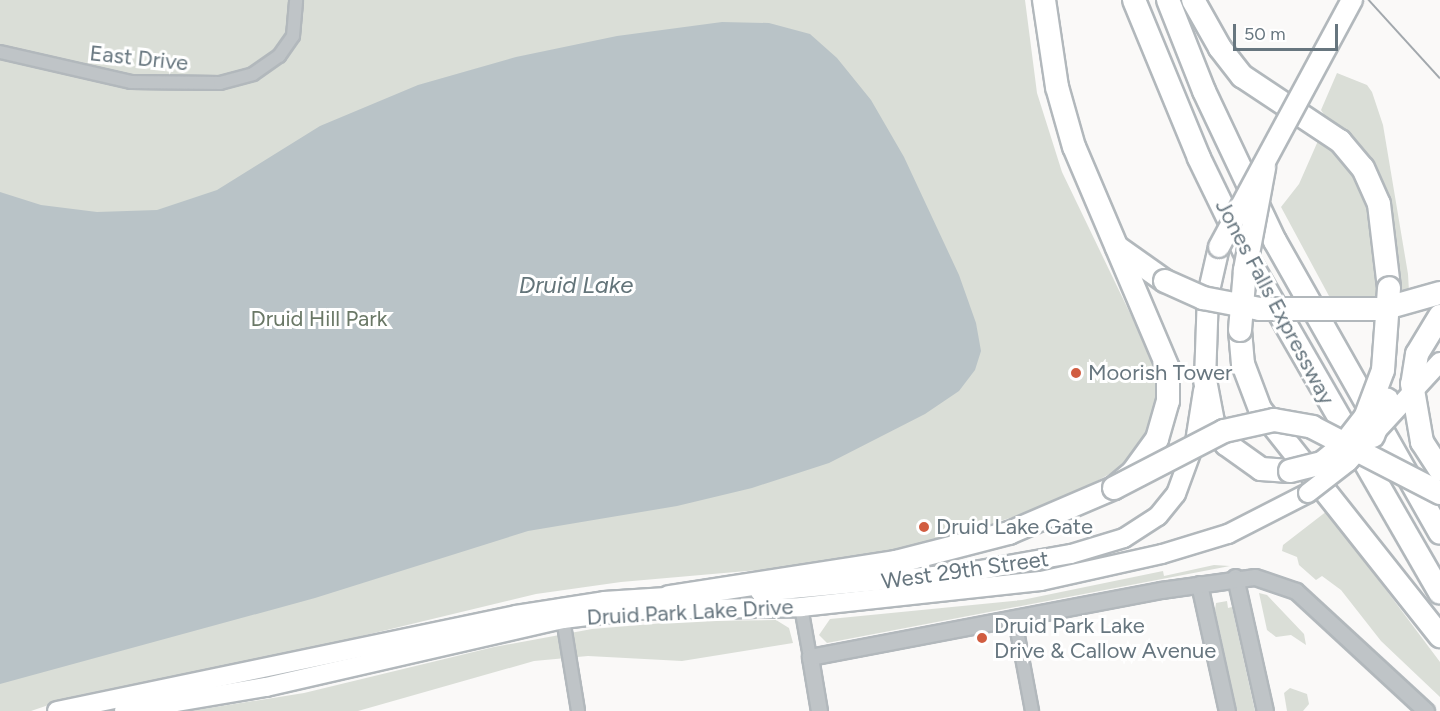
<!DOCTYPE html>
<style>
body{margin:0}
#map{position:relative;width:1440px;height:711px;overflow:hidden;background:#faf9f8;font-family:Figtree,sans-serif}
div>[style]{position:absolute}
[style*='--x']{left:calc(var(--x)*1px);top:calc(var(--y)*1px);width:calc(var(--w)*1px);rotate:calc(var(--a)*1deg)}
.green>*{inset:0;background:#daded7}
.water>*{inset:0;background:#b9c3c7}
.roads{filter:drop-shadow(2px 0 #b2b8bc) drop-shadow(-2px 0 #b2b8bc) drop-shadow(0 2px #b2b8bc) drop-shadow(0 -2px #b2b8bc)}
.minor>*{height:12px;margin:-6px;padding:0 6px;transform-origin:6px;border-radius:6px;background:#bfc4c7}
.tertiary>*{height:15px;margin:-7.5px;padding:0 7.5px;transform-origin:7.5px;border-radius:7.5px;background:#bfc4c7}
.secondary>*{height:18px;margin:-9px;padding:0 9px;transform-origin:9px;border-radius:9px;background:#fff}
.primary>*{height:20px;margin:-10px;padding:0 10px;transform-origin:10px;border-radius:10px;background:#fff}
.motorway>*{height:22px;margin:-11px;padding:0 11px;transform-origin:11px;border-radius:11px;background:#fff}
.tram>*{height:1.5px;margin:-0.75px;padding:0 0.75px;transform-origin:0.75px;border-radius:0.75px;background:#a2a8ad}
.bridges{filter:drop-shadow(2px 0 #b2b8bc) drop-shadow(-2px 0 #b2b8bc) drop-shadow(0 2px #b2b8bc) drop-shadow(0 -2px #b2b8bc)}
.secondary-bridge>*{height:18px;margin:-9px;padding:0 9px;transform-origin:9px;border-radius:9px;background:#fff}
.primary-bridge>*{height:20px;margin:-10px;padding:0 10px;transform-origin:10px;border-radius:10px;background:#fff}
.motorway-bridge>*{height:22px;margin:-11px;padding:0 11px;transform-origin:11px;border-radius:11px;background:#fff}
.dots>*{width:16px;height:16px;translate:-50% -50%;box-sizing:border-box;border:3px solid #fff;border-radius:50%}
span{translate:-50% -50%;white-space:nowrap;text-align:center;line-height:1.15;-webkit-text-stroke:6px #fff;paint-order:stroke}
.street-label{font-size:22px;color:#67767f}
.park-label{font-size:22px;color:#6a7866}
.poi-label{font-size:22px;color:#67767f}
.left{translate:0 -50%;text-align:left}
.water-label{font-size:24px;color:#637479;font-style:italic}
.scale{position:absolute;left:1233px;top:24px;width:105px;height:27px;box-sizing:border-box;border:3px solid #67767f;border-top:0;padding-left:8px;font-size:18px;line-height:21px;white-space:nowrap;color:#67767f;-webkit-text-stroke:4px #fff;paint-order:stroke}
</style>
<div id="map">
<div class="green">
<div style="clip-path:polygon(0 0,1025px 0,1037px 93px,1062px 172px,1153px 361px,1158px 389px,1156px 410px,1145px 438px,1122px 467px,1079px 491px,1031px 511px,929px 544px,791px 567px,621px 582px,536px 594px,337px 642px,75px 696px,31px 711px,0 711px)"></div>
<div style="clip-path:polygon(1337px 73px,1367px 85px,1372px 92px,1383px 125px,1408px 274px,1410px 309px,1400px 311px,1388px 215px,1321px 110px)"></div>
<div style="clip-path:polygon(1321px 134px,1362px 179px,1372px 224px,1378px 297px,1329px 296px,1281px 207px,1299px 184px)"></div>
<div style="clip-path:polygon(1327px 511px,1440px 662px,1440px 697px,1381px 641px,1341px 590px,1322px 576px,1316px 580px,1299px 565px,1297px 557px,1282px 551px,1283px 545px)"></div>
<div style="clip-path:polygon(1214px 565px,1230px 566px,827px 643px,819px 635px,830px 619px,1022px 600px,1163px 571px,1164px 576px)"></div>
<div style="clip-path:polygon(1259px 593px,1267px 595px,1304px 634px,1306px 645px,1291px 635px,1276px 637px,1267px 630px)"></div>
<div style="clip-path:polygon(1227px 601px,1228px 608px,1232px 607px,1255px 711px,1237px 711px,1215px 610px,1216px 603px)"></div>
<div style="clip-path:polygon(776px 620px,789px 628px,793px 643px,682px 661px,588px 656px,534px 661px,358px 711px,190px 711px,304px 693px,494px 647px,592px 629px,688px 621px)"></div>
<div style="clip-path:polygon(1290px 688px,1307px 694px,1309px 704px,1303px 711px,1287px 711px,1284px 693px)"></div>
</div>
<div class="water">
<div style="clip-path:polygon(722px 22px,769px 23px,810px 34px,837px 58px,871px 100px,904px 157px,959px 275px,976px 323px,981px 351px,975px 370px,959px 391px,925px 414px,829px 463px,752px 488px,677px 506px,528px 531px,315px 598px,0 684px,0 192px,41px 205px,97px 212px,157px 210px,217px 190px,320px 126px,418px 85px,516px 57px,617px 36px)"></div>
</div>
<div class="roads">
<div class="minor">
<div style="--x:0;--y:52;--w:134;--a:12.9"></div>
<div style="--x:131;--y:82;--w:89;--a:0.6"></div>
<div style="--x:220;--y:83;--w:34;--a:-15"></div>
<div style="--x:253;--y:74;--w:32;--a:-35"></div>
<div style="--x:279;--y:56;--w:24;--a:-55"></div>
<div style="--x:293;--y:36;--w:36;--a:-85"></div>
<div style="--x:801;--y:607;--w:51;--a:79.8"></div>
<div style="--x:563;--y:619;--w:93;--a:80.7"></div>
<div style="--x:1015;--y:620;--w:93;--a:79.4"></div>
</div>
<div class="tertiary">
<div style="--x:1235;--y:577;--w:137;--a:77.4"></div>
<div style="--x:1199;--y:584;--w:130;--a:77.6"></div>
<div style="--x:819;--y:711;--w:55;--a:-99.5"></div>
<div style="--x:810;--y:657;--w:357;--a:-10.8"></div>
<div style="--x:1161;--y:590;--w:95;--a:-7.9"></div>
<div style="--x:1255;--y:577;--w:43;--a:18.9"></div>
<div style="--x:1296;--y:591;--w:177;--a:42.7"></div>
</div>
<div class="secondary">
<div style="--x:760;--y:592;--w:204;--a:-5.3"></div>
<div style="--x:963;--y:573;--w:110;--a:-10"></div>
<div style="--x:1071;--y:554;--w:55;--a:-16.8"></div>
<div style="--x:1124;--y:538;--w:40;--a:-32.9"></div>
<div style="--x:1158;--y:516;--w:28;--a:-51"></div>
<div style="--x:1176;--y:494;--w:55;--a:-69.9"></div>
<div style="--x:1195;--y:442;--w:52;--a:-81.1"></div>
<div style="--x:57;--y:711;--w:469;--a:-11.8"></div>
<div style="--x:516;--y:615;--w:89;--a:-9"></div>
<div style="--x:604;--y:601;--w:78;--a:-3.7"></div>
<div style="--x:124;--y:711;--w:144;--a:-9.6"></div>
<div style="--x:266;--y:687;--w:305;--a:-12.9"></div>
<div style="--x:563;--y:619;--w:75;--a:-6.9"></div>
<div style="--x:637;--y:610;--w:164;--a:-1"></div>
<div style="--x:801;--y:607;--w:241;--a:-6.2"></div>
<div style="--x:1041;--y:581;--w:124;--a:-12.6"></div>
<div style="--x:1162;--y:554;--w:69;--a:-16.9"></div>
<div style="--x:1228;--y:534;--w:90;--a:-27.1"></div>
</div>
<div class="primary">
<div style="--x:1205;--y:380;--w:85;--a:-88"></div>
<div style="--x:1208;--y:295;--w:49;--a:-77.1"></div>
</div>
<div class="motorway">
<div style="--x:1134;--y:0;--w:171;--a:67.6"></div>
<div style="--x:1199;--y:158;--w:110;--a:64.1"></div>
<div style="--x:1247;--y:257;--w:387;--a:60.1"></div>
<div style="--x:1168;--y:0;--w:98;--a:68.4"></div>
<div style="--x:1204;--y:91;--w:166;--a:64.7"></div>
<div style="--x:1275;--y:241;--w:335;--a:60.5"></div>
<div style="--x:1193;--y:0;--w:55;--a:60.6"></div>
<div style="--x:1220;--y:48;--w:36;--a:52"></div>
<div style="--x:1242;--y:76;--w:118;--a:33.6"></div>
<div style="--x:1340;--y:141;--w:35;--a:50"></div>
<div style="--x:1363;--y:168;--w:39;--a:66"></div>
<div style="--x:1379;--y:204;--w:85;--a:83.2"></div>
<div style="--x:1117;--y:247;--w:59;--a:35.3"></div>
<div style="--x:1240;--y:330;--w:34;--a:85"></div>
<div style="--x:1243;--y:364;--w:48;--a:69.3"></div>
<div style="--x:1260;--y:409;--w:290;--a:51.6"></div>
<div style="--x:1205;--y:380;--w:43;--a:79.2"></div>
<div style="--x:1213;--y:422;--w:26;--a:59"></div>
<div style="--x:1226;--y:444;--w:43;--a:35.5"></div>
<div style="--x:1261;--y:469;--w:29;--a:4"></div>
<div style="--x:669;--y:597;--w:230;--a:-8.8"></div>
<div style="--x:896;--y:562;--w:117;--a:-14.4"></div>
<div style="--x:1009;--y:533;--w:114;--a:-23.2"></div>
<div style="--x:1114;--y:488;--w:25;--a:-40"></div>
<div style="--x:1133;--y:472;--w:41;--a:-54"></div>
<div style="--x:1157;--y:439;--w:40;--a:-74"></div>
<div style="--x:1168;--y:401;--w:33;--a:-90"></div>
<div style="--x:1168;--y:368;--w:240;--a:-113"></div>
<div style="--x:1074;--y:147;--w:62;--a:-105.8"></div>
<div style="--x:1057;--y:87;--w:88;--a:-98.5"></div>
</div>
</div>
<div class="tram">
<div style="--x:1369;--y:0;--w:105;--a:47.7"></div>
</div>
<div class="bridges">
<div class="secondary-bridge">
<div style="--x:1308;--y:493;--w:51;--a:-37.8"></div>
<div style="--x:1348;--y:462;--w:136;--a:-47.4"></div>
</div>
<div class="primary-bridge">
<div style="--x:1219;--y:247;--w:281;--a:-61.7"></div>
</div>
<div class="motorway-bridge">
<div style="--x:1165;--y:281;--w:42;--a:24.1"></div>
<div style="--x:1203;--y:298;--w:58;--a:10.9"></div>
<div style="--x:1260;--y:309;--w:123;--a:0"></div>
<div style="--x:1383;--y:309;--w:59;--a:-15.7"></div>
<div style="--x:1440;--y:316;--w:44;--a:121.2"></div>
<div style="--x:1417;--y:354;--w:30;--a:99"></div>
<div style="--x:1412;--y:384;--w:59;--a:80.2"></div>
<div style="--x:1422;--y:442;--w:33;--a:57"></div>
<div style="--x:1240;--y:330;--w:60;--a:-85.2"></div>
<div style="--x:1245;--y:270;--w:104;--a:-79.4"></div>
<div style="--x:1373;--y:436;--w:39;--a:-69"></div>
<div style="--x:1290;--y:471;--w:33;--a:-14"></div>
<div style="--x:1322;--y:463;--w:26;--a:-39"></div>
<div style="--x:1342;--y:447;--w:37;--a:-52"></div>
<div style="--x:1365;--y:418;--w:51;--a:-69.4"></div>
<div style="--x:1383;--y:370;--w:82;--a:-85.8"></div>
<div style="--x:1114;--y:488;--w:124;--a:-27.4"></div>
<div style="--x:1224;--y:431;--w:51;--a:-12.4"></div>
<div style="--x:1274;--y:420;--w:39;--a:10"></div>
<div style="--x:1312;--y:427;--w:144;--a:27.3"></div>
</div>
</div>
<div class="dots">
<div style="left:1076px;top:373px;background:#d15d41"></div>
<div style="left:924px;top:527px;background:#d15d41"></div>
<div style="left:982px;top:638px;background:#d15d41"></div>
</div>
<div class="street-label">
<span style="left:139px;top:58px;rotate:6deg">East Drive</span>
<span style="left:1275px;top:302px;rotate:62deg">Jones Falls Expressway</span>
<span style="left:965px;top:570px;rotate:-8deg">West 29th Street</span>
<span style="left:690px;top:612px;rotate:-3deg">Druid Park Lake Drive</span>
</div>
<div class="park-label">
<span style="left:319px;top:319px">Druid Hill Park</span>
</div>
<div class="poi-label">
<span class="left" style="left:1088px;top:373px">Moorish Tower</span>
<span class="left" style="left:936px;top:527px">Druid Lake Gate</span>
<span class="left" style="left:994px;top:638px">Druid Park Lake<br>Drive &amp; Callow Avenue</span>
</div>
<div class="water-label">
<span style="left:576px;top:285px">Druid Lake</span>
</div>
<div class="scale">50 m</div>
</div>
